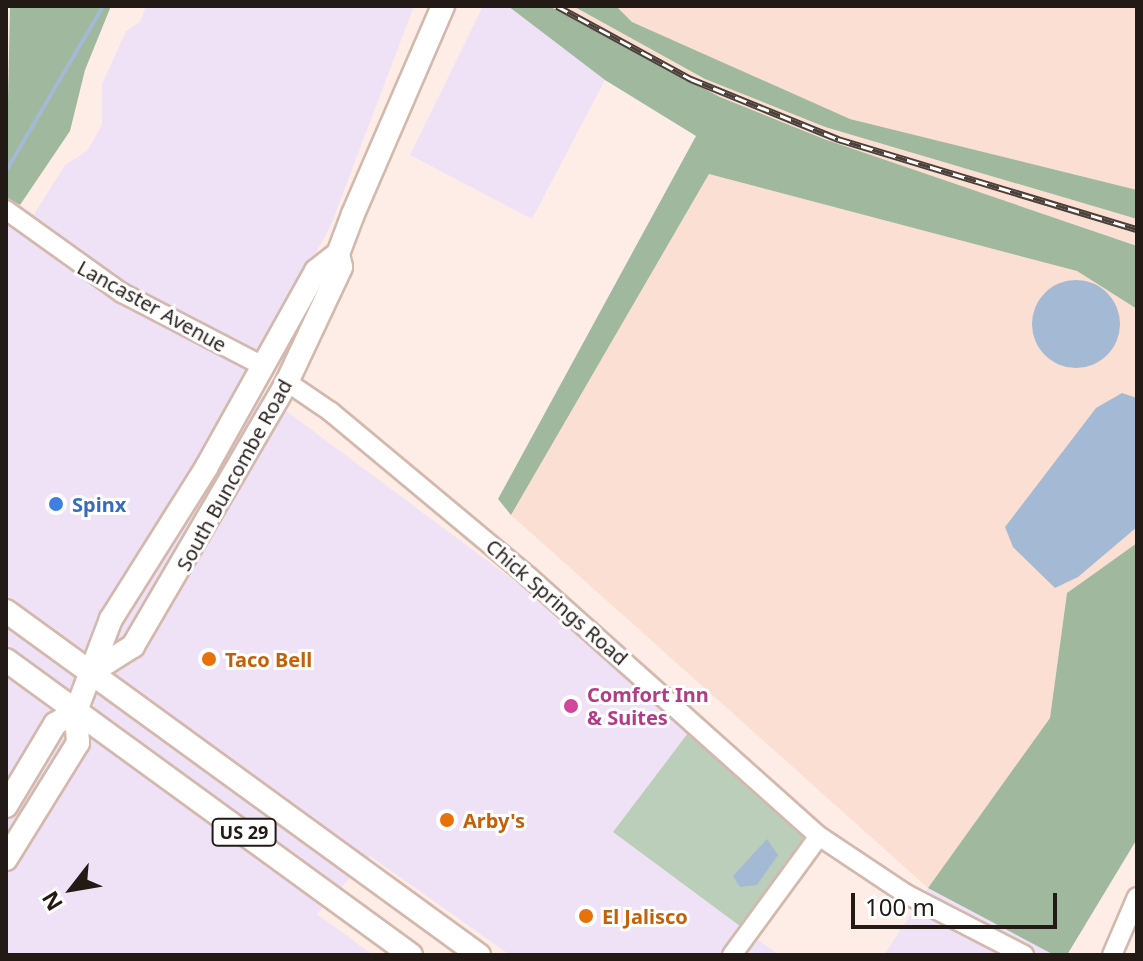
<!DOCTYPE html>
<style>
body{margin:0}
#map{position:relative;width:1143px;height:961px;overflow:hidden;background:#feede6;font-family:"Noto Sans",sans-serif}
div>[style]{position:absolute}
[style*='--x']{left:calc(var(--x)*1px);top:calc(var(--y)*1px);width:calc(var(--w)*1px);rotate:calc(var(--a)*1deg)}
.commercial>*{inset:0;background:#efe2f6}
.built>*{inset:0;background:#fcdfd3}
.green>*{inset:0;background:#bbceb9}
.forest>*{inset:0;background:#a0b89e}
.water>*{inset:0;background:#a4b9d4}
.round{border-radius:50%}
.stream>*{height:4px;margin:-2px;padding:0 2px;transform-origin:2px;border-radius:2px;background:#a4b9d4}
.roads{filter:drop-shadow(2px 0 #d3b8ad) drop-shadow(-2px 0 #d3b8ad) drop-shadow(0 2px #d3b8ad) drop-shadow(0 -2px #d3b8ad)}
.minor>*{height:18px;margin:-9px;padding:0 9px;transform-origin:9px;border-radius:9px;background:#fff}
.major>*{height:22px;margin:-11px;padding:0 11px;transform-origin:11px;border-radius:11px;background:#fff}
.rail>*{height:7px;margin-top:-3.5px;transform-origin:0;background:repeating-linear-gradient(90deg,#fff 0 12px,#4b413b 0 24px);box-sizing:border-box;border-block:2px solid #4b413b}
.dots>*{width:22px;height:22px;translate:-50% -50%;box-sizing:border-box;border:4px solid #fff;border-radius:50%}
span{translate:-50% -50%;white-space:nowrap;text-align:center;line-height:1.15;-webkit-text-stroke:6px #fff;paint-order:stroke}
.shield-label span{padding:2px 6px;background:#fff;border:2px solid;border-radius:6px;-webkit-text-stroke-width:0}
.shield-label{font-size:18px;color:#231a15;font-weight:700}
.street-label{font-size:20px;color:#231a15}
.shop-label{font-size:20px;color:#366cbe;font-weight:700}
.left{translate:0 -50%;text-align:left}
.food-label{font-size:20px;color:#c56008;font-weight:700}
.hotel-label{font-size:20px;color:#b23c85;font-weight:700}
.frame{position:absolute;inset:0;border:8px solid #231a15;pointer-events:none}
.north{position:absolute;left:32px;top:849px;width:80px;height:80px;-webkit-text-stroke:6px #fff;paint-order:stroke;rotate:239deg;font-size:22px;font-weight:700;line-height:32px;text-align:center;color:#231a15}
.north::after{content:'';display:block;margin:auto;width:28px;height:36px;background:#231a15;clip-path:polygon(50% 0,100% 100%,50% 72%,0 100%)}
.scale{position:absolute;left:851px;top:893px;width:206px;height:36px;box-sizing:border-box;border:4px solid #231a15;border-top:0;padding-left:10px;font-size:24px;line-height:28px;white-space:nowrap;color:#231a15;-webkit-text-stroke:6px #fff;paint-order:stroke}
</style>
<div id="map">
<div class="commercial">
<div style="clip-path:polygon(146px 6px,414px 6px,331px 225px,244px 385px,281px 407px,532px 594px,688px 733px,613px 832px,779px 955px,510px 955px,370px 856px,317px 914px,373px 955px,6px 955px,6px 197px,34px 214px,65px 165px,87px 151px,102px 125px,102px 84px,126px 31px,140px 22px)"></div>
<div style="clip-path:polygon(483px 6px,508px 6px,605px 80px,532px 219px,410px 155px)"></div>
<div style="clip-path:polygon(928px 888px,1054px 955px,884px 955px)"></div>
</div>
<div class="built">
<div style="clip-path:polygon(550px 6px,573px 6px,705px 79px,824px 127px,1137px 219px,1137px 246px,824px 139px,720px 97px)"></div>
<div style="clip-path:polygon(616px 6px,1137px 6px,1137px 190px,850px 119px,632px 22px)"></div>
<div style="clip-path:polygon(709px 174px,1077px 271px,1137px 309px,1137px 543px,1067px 593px,1050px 718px,928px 888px,511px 515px)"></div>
</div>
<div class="green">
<div style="clip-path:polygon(688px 733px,818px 848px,752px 935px,613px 832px)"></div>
</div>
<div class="forest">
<div style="clip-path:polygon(10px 6px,111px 6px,85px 70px,70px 131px,20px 205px,6px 197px)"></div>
<div style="clip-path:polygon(508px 6px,549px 6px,720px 97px,824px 139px,1137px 246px,1137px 309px,1077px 271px,709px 174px,511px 515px,498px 499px,696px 136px,605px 80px)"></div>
<div style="clip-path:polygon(573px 6px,616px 6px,632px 22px,850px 119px,1137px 190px,1137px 219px,825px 127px,705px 79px)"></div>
<div style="clip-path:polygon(1137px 543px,1137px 839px,1067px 955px,1054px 955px,928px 888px,1050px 718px,1067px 593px)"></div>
</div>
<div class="water">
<div class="round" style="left:1032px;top:280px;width:88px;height:88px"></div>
<div style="clip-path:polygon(1122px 393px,1137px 398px,1137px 527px,1078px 577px,1055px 588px,1013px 547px,1005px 527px,1096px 408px)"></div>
<div style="clip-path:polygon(767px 839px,778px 855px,757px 885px,740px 887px,733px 876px)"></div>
</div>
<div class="stream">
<div style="--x:6;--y:171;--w:191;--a:-59.5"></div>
</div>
<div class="roads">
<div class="minor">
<div style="--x:6;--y:210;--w:143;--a:35.6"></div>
<div style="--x:122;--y:293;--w:159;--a:27.4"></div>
<div style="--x:287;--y:382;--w:53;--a:34.3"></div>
<div style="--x:331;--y:412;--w:258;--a:39.8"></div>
<div style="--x:529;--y:577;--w:389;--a:41.8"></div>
<div style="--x:819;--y:836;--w:105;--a:33.7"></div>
<div style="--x:906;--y:894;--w:133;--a:27.3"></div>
<div style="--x:732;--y:955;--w:147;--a:-53.8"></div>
<div style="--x:1112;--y:955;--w:63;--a:-66.7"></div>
</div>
<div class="major">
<div style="--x:6;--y:611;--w:585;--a:36.03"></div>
<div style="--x:6;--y:660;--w:501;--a:36.07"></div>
<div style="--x:92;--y:672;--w:49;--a:-32.4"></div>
<div style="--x:133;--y:646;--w:306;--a:-59.7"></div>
<div style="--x:287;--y:382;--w:127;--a:-64.8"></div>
<div style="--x:341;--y:267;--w:13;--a:-103"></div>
<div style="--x:338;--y:254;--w:43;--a:-69.4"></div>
<div style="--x:353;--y:214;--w:227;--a:-66.6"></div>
<div style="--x:6;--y:806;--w:96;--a:-59.1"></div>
<div style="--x:55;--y:724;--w:25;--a:-32"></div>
<div style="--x:6;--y:859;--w:137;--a:-58.2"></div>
<div style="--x:78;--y:743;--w:32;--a:-94"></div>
<div style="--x:76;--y:711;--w:98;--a:-69.2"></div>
<div style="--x:111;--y:619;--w:178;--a:-57.8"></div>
<div style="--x:206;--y:468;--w:226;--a:-60.8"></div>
<div style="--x:316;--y:271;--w:28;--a:-38"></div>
</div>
</div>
<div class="rail">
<div style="--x:557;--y:6;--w:153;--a:28.6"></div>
<div style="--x:691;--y:79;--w:159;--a:22.2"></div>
<div style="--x:838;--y:139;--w:312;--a:16.8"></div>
</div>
<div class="dots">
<div style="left:56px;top:504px;background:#3f7fe0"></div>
<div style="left:209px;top:659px;background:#e8710a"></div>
<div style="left:571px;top:706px;background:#d1479c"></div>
<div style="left:447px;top:820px;background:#e8710a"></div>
<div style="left:586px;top:916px;background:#e8710a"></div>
</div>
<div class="shield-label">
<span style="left:244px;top:832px">US 29</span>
</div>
<div class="street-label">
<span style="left:152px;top:306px;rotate:29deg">Lancaster Avenue</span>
<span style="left:234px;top:475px;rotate:-61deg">South Buncombe Road</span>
<span style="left:557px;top:602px;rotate:41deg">Chick Springs Road</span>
</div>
<div class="shop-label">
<span class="left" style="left:72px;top:504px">Spinx</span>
</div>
<div class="food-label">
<span class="left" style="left:225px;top:659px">Taco Bell</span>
<span class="left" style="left:463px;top:820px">Arby's</span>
<span class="left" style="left:602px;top:916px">El Jalisco</span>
</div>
<div class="hotel-label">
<span class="left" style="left:587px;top:706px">Comfort Inn<br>&amp; Suites</span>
</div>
<div class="frame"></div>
<div class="north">N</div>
<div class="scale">100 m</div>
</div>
